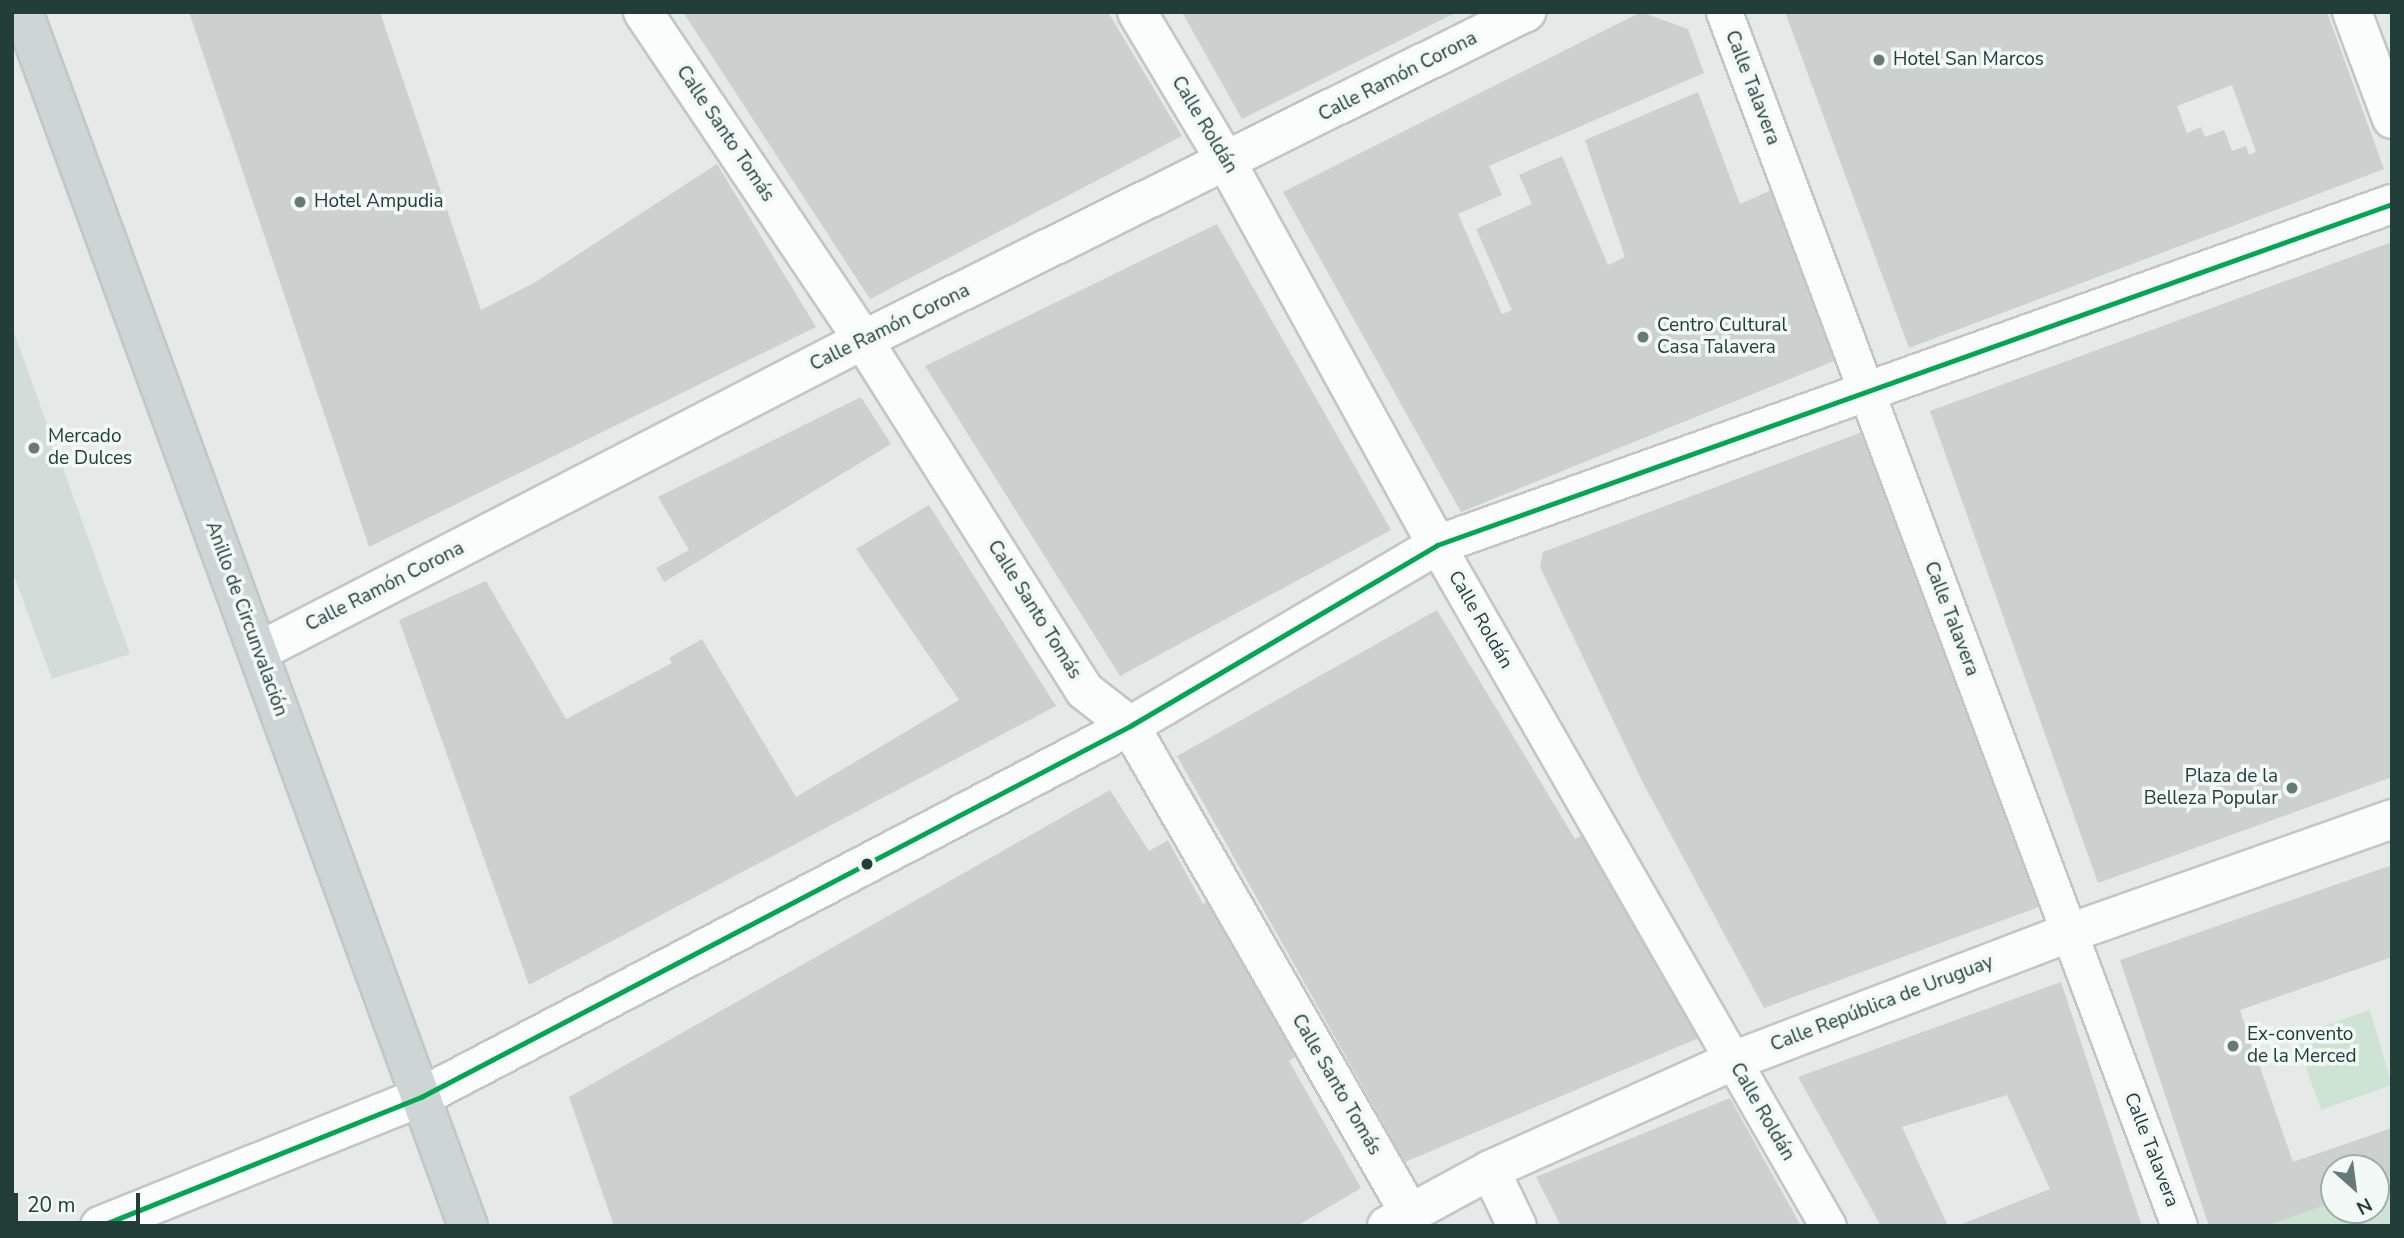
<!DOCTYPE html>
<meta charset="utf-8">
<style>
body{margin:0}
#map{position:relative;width:2404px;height:1238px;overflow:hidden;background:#e5eae8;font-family:"Nunito Sans",sans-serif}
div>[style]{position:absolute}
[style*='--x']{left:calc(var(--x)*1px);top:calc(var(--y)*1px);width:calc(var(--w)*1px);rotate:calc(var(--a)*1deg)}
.built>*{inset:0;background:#d2dcd8}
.green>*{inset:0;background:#cde4d5}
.building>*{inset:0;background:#ccd1cf}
.roads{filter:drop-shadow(2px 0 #c2c7c5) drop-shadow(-2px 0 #c2c7c5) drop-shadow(0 2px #c2c7c5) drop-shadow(0 -2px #c2c7c5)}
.pedestrian>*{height:35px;margin:-17.5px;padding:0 17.5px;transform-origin:17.5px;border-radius:17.5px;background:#fbfcfc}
.minor>*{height:38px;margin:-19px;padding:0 19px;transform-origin:19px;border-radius:19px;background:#fbfcfc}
.tertiary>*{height:38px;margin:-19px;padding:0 19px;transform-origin:19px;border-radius:19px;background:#fbfcfc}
.primary>*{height:38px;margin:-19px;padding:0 19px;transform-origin:19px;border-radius:19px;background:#cdd6d4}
.bus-1>*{height:5px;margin:-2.5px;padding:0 2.5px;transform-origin:2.5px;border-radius:2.5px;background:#00a651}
.dots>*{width:19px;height:19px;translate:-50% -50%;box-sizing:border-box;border:4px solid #f2f9f6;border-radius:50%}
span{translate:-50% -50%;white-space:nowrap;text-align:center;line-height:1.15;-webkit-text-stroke:7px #f2f9f6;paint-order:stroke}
.poi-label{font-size:19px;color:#213e38}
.left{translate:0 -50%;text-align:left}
.right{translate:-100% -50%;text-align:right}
.street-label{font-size:19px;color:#213e38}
.frame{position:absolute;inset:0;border:14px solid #213e38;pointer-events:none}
.north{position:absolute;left:2320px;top:1154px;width:70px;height:70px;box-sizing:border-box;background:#f2f9f6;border:2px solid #9eaeaa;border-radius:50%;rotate:152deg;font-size:19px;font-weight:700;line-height:28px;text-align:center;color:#213e38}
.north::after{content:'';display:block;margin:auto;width:24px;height:32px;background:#667a76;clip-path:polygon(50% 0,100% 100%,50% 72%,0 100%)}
.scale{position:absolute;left:14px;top:1193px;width:126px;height:32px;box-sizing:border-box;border:4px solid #213e38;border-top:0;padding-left:9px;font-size:21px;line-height:24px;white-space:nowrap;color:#213e38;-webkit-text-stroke:5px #f2f9f6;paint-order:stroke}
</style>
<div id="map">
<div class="built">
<div style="clip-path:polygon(12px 327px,130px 654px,52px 679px,12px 570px)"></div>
</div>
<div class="green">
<div style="clip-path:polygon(2370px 1010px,2392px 1085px,2321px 1110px,2295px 1036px)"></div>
<div style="clip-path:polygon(2392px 1181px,2392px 1226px,2266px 1226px,2334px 1202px,2334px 1210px,2376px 1210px,2376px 1187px)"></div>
</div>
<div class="building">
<div style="clip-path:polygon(189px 12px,380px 12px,481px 310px,534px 283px,717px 164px,816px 327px,369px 547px)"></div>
<div style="clip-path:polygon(683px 12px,1108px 12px,1182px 136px,870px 299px)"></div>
<div style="clip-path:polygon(1182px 12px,1457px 12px,1242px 119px)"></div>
<div style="clip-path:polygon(1641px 12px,1688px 29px,1704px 73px,1489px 166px,1502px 195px,1458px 214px,1502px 314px,1512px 310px,1476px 229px,1532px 204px,1519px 175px,1562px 156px,1608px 265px,1625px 257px,1585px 140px,1698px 92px,1740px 204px,1776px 188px,1839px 359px,1461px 512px,1283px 192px)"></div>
<div style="clip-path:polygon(evenodd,1785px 12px,2327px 12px,2384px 169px,1909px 348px,1785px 12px,2232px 85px,2256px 152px,2249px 155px,2246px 146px,2232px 151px,2224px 130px,2205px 137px,2201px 127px,2187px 133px,2177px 106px,2232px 85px)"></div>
<div style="clip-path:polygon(1217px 224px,1391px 530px,1120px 676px,925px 366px)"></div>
<div style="clip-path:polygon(2392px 242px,2392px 777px,2098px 883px,1930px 411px)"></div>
<div style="clip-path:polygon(861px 397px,891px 444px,664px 582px,656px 568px,689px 550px,658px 497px)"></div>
<div style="clip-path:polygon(1870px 429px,1934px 608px,1929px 610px,2039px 907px,1764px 1008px,1642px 781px,1540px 567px,1543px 552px)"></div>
<div style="clip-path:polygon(929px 505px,1056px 706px,529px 985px,399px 620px,486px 581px,566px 719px,672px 663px,669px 658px,702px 639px,796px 797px,959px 700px,856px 549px)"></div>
<div style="clip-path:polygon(1437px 610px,1575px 839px,1591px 831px,1699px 1038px,1405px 1162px,1177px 756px)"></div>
<div style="clip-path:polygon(1110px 790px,1149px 851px,1168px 840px,1203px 904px,1215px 898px,1299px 1054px,1289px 1061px,1361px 1188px,1297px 1226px,614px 1226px,569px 1097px)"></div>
<div style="clip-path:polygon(2392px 865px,2392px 957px,2240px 1010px,2293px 1162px,2392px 1128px,2392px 1181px,2376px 1187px,2376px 1168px,2334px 1168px,2334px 1202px,2266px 1226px,2209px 1226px,2120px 960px)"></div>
<div style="clip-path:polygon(2061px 982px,2142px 1226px,1957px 1226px,2050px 1189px,2007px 1095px,1902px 1127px,1948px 1226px,1881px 1226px,1798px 1077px)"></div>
<div style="clip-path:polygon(1730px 1098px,1801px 1226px,1561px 1226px,1536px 1177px)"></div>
</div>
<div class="roads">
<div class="pedestrian">
<div style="--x:1724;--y:12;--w:1296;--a:69.45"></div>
<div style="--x:1437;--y:545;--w:785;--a:60.14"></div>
</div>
<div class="minor">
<div style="--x:643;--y:12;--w:395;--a:56.1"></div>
<div style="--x:863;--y:340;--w:415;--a:57.7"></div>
<div style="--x:1085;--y:691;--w:57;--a:37.9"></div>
<div style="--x:1130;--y:726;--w:560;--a:60.14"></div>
<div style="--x:1137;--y:12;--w:176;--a:59.2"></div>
<div style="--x:1227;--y:163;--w:436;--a:61.2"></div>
<div style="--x:2352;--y:12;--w:114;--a:69.5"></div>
<div style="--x:258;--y:652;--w:681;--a:-27.28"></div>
<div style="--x:863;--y:340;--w:740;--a:-26.32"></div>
<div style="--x:421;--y:1097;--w:800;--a:-27.62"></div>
<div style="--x:1130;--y:726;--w:356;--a:-30.5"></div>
<div style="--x:1437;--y:545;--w:1014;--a:-19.65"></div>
<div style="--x:1490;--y:1170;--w:62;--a:64.3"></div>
<div style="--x:1387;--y:1226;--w:117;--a:-28.5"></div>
<div style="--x:1490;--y:1170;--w:266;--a:-24.2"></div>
<div style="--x:1733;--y:1061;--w:360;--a:-20.9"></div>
<div style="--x:2069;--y:933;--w:343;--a:-19.4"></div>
</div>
<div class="tertiary">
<div style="--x:100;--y:1226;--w:346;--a:-21.9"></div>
</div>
<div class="primary">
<div style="--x:23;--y:12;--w:1293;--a:69.87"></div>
</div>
</div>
<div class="bus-1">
<div style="--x:100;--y:1226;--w:346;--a:-21.9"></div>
<div style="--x:421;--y:1097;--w:800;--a:-27.62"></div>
<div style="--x:1130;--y:726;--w:356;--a:-30.5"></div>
<div style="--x:1437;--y:545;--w:1014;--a:-19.65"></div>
</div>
<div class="dots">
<div style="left:1879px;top:60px;background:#667a76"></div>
<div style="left:300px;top:202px;background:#667a76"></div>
<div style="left:1643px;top:337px;background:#667a76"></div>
<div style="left:34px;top:448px;background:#667a76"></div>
<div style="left:2292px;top:788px;background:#667a76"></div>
<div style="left:867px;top:864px;background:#213e38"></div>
<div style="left:2233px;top:1046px;background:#667a76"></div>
</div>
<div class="poi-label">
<span class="left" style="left:1893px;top:60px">Hotel San Marcos</span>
<span class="left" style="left:314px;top:202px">Hotel Ampudia</span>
<span class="left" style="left:1657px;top:337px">Centro Cultural<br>Casa Talavera</span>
<span class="left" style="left:48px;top:448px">Mercado<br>de Dulces</span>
<span class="right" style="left:2278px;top:788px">Plaza de la<br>Belleza Popular</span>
<span class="left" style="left:2247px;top:1046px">Ex-convento<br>de la Merced</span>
</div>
<div class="street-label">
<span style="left:1398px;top:77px;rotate:-27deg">Calle Ramón Corona</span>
<span style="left:1752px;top:88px;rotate:69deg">Calle Talavera</span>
<span style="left:1204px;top:125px;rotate:59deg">Calle Roldán</span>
<span style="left:725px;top:134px;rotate:56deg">Calle Santo Tomás</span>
<span style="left:890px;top:328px;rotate:-26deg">Calle Ramón Corona</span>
<span style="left:385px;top:587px;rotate:-27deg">Calle Ramón Corona</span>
<span style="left:1034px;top:610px;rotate:58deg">Calle Santo Tomás</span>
<span style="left:246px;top:619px;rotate:70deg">Anillo de Circunvalación</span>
<span style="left:1951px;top:619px;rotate:69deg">Calle Talavera</span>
<span style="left:1480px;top:620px;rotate:60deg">Calle Roldán</span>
<span style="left:1882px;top:1004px;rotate:-21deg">Calle República de Uruguay</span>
<span style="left:1336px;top:1085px;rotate:60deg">Calle Santo Tomás</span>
<span style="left:1762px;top:1112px;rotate:60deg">Calle Roldán</span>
<span style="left:2151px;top:1150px;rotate:69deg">Calle Talavera</span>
</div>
<div class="frame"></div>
<div class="north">N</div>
<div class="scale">20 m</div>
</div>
